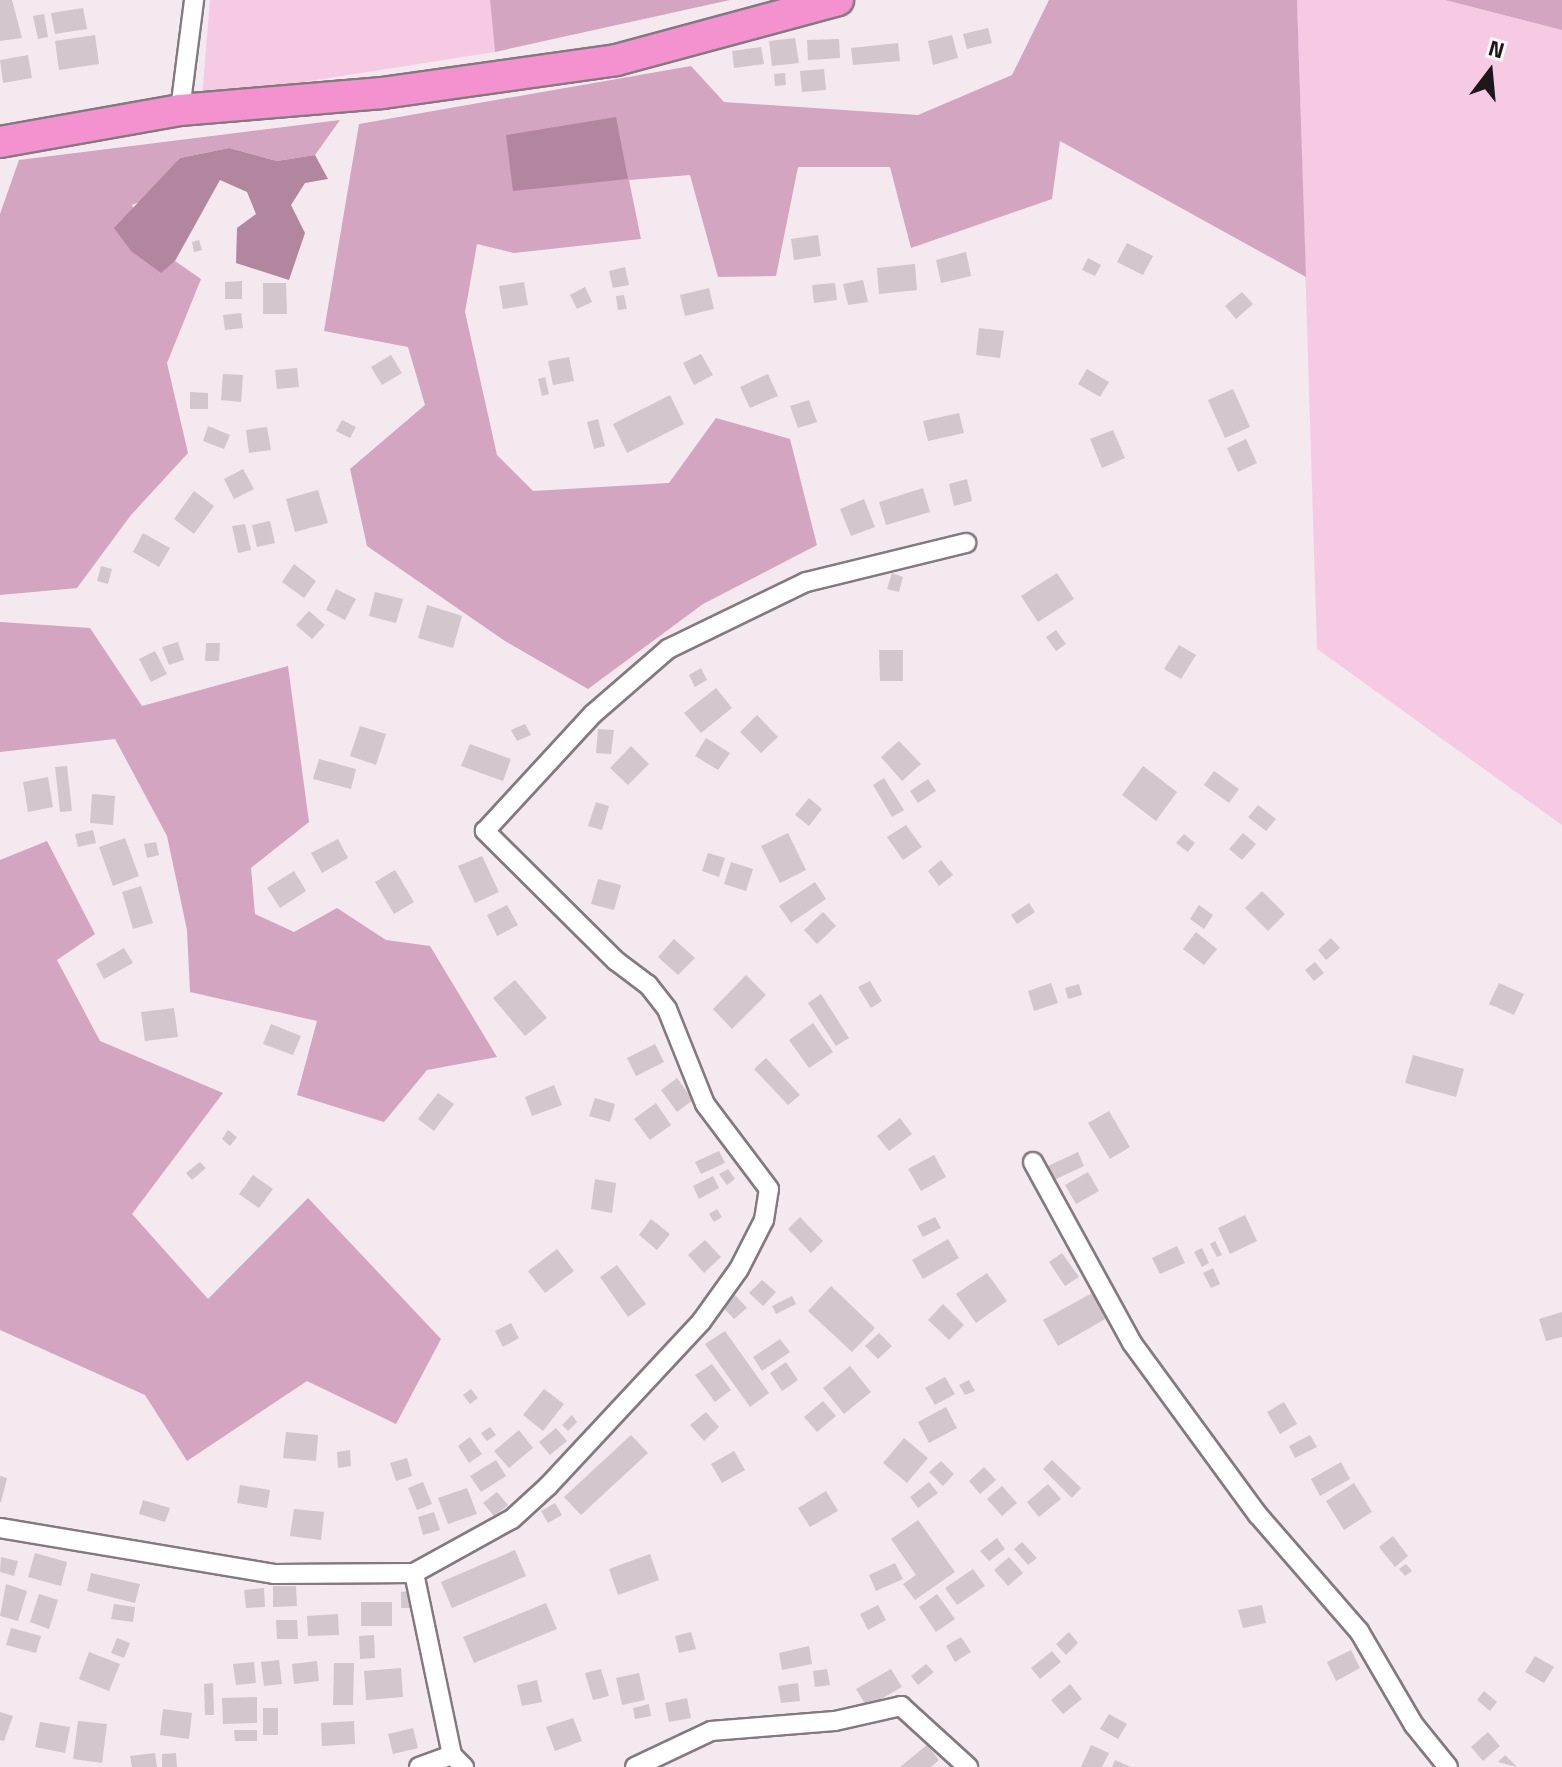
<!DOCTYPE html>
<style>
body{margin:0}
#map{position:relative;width:1562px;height:1767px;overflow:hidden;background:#f3e9ef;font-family:"Titillium Web",sans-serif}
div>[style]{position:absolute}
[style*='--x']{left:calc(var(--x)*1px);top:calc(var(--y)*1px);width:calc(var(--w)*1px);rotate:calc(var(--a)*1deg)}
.green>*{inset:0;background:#f7cae4}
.forest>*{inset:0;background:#d4a5c0}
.water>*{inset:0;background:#b386a0}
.building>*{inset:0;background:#d1c7cc}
.roads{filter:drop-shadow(2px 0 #837a7f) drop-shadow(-2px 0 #837a7f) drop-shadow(0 2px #837a7f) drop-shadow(0 -2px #837a7f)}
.minor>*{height:18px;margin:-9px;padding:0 9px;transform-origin:9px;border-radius:9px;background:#fff}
.trunk>*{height:30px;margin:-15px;padding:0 15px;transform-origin:15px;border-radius:15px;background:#f392cf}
span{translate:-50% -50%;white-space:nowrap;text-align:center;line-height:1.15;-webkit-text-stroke:7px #fef8fb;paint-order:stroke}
.north{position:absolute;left:1450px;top:32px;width:80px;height:80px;-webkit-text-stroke:6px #fef8fb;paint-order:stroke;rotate:16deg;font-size:22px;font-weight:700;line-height:32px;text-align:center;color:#1c181a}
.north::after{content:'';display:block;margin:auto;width:28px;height:36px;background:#1c181a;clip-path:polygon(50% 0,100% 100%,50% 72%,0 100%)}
</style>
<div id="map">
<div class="green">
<div style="clip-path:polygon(210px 0,490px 0,495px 52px,202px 98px)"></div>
<div style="clip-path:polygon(1297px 0,1445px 0,1562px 30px,1562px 825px,1317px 649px)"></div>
</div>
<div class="forest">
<div style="clip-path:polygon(490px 0,730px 0,495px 52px)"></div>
<div style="clip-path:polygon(1049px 0,1297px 0,1306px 277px,1060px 141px,1052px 199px,911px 248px,890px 167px,798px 167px,776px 276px,718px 277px,690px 175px,629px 180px,641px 239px,514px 253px,477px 244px,465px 312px,497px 455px,533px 491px,669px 483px,716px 418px,790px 439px,817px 545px,703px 604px,588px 689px,505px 641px,367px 546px,350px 469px,425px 405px,408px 347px,324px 331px,359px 124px,691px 66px,724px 102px,918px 115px,1012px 75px)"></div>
<div style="clip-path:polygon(1445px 0,1562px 0,1562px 30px)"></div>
<div style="clip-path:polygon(340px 120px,315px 155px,277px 161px,229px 148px,180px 158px,144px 200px,132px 205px,160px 273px,175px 261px,201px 279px,167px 363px,188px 453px,131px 515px,77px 588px,0 595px,0 214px,19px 160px)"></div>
<div style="clip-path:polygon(0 622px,90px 628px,142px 706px,288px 666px,309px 822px,251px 868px,255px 914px,294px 932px,337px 908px,386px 940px,430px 946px,497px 1057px,427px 1070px,384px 1122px,297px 1095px,317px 1021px,190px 992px,187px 930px,167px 836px,115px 739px,0 752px)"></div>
<div style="clip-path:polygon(47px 841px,95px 934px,57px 960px,100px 1041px,223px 1093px,132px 1214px,208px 1299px,308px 1198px,441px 1339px,396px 1424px,307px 1381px,187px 1461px,145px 1395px,0 1330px,0 860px)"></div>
</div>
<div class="water">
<div style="clip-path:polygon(616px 117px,628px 179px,513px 191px,506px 135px)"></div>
<div style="clip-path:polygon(229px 148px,277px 161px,315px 155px,328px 179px,305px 183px,291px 205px,305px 233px,289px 280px,236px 263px,237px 228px,256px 214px,247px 192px,220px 180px,175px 261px,161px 273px,131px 251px,114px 228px,180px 158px)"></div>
</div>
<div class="building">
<div style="clip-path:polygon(0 0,12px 0,22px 38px,0 41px)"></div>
<div style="clip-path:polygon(83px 8px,87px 29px,55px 34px,51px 13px)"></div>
<div style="clip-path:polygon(44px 14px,48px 37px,38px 39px,33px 16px)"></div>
<div style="clip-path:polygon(988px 28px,992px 43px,967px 49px,963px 34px)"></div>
<div style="clip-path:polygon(95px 35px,99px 64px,59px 70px,55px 41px)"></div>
<div style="clip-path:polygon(952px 35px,958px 58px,933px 65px,928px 41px)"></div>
<div style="clip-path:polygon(795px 38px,799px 63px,772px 66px,769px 41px)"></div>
<div style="clip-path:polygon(839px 39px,840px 58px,808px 60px,807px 40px)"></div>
<div style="clip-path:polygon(898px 43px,900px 61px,853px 65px,851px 48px)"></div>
<div style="clip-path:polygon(761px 47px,764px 64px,734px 68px,732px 51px)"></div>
<div style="clip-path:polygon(28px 55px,32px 78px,3px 83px,0 60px)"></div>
<div style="clip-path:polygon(824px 69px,826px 90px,802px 92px,800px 71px)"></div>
<div style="clip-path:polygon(785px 73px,786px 85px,775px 86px,774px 74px)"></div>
<div style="clip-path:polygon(818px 235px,821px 256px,794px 260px,791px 239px)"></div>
<div style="clip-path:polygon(199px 240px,202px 250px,194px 252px,192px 242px)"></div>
<div style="clip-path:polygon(1127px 243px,1153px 256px,1143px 275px,1117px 262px)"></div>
<div style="clip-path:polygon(966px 252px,971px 276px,941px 283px,936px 260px)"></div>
<div style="clip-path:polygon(1088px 258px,1101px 265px,1095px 276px,1082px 270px)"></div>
<div style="clip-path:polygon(915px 264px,917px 290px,879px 294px,877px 268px)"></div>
<div style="clip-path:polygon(625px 267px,629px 285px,613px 288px,609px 271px)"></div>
<div style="clip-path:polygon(863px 280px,868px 302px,848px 305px,843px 284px)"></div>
<div style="clip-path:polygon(242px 281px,242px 299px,225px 299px,225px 282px)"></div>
<div style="clip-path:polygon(524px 282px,528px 305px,503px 309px,499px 286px)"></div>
<div style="clip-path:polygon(263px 283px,286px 283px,287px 314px,263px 314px)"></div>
<div style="clip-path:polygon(835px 283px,837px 300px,814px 303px,812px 285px)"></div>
<div style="clip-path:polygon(585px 287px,592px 302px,577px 309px,570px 295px)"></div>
<div style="clip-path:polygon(709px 288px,714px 309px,685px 316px,680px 295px)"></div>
<div style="clip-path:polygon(1242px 292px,1253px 304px,1236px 319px,1225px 306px)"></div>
<div style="clip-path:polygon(624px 295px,627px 309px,618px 310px,616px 296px)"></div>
<div style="clip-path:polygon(241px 313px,243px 328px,225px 330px,223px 315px)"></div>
<div style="clip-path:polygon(979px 328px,1004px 331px,1000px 358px,976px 355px)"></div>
<div style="clip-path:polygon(701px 354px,713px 375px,694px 385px,683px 363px)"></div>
<div style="clip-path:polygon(391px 355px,402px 373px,382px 385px,371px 367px)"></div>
<div style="clip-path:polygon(569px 357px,574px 381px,553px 385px,548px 361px)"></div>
<div style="clip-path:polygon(297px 368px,299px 387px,277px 389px,275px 370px)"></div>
<div style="clip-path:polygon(1087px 369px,1109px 382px,1100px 397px,1078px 384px)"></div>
<div style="clip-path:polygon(223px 374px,243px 375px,241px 402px,221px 400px)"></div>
<div style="clip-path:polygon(768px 374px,778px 396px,750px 408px,740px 387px)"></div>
<div style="clip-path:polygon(545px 377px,549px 394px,542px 396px,538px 379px)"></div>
<div style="clip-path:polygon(1233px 389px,1250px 427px,1225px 438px,1208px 400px)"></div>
<div style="clip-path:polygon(190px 392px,208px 393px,208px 409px,190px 409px)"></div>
<div style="clip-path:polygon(670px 395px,684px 424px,627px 453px,613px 424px)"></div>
<div style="clip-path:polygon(809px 400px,817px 422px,798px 428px,790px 406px)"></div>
<div style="clip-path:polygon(959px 413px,964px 433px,928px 441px,923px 421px)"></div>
<div style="clip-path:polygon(598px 419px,605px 446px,594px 449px,587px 422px)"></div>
<div style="clip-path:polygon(342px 420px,356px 427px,350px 438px,336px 431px)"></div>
<div style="clip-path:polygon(208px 426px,230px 435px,224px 449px,203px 441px)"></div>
<div style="clip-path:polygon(267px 427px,271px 450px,249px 453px,246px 430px)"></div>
<div style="clip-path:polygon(1113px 430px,1125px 458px,1102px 468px,1090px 439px)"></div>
<div style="clip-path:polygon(1246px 439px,1257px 463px,1238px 472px,1227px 448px)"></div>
<div style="clip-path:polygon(243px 469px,254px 489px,234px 499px,224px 479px)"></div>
<div style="clip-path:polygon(967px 479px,972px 501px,954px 506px,949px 484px)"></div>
<div style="clip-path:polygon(923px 488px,930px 512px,886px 525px,879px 502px)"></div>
<div style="clip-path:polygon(318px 490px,328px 523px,295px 532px,286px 499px)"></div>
<div style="clip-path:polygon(194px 491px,214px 506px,194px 534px,174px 519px)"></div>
<div style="clip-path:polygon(864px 499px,875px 527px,851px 536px,840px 509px)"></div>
<div style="clip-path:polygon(270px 521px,275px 543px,257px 547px,252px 525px)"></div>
<div style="clip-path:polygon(245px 524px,251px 550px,238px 553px,232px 526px)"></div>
<div style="clip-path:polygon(143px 533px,170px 548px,159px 567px,133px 552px)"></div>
<div style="clip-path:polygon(294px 564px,316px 581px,304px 598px,282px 582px)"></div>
<div style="clip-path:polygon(101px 566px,112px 569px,108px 584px,97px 581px)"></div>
<div style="clip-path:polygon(892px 573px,903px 577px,899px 592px,887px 589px)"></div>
<div style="clip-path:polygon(1057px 573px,1074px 599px,1038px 622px,1021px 596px)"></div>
<div style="clip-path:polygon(336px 589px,356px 599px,345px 620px,326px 610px)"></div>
<div style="clip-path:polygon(375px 592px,403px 599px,396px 623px,369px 616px)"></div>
<div style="clip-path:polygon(427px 605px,462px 616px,453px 648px,418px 638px)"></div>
<div style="clip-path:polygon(309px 611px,325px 625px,312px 639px,296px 625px)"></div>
<div style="clip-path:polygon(1056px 630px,1066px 644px,1056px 651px,1046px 637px)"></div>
<div style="clip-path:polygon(178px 642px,184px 660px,169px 665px,162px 647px)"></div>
<div style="clip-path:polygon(206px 643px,220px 643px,219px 661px,205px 661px)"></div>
<div style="clip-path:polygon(1179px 645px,1196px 655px,1181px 679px,1164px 669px)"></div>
<div style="clip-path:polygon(879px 650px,903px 650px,903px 681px,880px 681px)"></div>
<div style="clip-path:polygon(155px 651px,167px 674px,151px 682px,139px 659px)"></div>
<div style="clip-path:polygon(701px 668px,707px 680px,695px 687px,689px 675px)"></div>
<div style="clip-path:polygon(716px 688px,732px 708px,701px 733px,684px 713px)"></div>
<div style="clip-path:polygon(757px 715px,778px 737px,761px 753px,740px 732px)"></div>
<div style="clip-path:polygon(525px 724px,531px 735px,517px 741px,511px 730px)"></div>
<div style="clip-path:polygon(360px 726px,386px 734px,376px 765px,350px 756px)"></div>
<div style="clip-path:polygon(598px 729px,614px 730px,611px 754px,596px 753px)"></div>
<div style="clip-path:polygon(706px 738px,730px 753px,718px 770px,695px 756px)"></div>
<div style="clip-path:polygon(899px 741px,921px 764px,902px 781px,881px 757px)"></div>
<div style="clip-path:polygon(470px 744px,511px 759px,503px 781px,461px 766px)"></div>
<div style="clip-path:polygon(631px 746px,649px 764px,628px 785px,610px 768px)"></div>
<div style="clip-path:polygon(319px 759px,356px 769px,351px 789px,313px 779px)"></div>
<div style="clip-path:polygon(67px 766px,72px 811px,60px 812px,55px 767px)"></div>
<div style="clip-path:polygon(1143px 766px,1177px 792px,1156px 821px,1122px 795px)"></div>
<div style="clip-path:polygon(1214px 771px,1239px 789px,1229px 803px,1204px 785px)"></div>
<div style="clip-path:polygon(48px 777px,53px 807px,28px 812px,23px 782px)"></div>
<div style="clip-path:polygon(884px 778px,904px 810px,892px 817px,873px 785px)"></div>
<div style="clip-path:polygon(928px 779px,936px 791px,918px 803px,910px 791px)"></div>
<div style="clip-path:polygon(92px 794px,115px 796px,113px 825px,90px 823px)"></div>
<div style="clip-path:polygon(809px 798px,822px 809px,809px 826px,795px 815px)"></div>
<div style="clip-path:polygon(596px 802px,609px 806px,602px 830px,588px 826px)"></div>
<div style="clip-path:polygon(1258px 805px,1276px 819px,1266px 831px,1248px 817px)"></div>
<div style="clip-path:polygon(906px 825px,922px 847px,903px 860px,887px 837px)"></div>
<div style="clip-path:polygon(93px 830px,96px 843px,78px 847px,75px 834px)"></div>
<div style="clip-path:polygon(788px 833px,806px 870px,780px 883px,761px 846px)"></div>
<div style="clip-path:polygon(1243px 833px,1256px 844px,1242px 860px,1229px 849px)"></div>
<div style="clip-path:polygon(1184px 834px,1195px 843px,1188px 852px,1176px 843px)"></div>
<div style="clip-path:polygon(125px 838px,139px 876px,113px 886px,99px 847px)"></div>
<div style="clip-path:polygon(338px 839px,348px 858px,322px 873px,311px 853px)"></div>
<div style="clip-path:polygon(156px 842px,159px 855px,147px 858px,144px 844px)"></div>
<div style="clip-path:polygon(708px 853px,725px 858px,719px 877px,702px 871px)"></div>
<div style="clip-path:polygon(482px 856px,499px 892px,475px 903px,458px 866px)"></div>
<div style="clip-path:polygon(941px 860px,953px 875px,939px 886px,928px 871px)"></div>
<div style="clip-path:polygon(731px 862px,753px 869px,746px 891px,724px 884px)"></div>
<div style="clip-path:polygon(395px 870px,414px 902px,394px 914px,375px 882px)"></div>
<div style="clip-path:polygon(294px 871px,306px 891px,280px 908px,267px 888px)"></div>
<div style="clip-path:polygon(598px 879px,621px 885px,614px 910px,591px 904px)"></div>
<div style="clip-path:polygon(815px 882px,826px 899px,791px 923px,779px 906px)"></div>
<div style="clip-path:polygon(141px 886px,153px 923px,133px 929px,122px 892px)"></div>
<div style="clip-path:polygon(1262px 891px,1285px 914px,1268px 931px,1245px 908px)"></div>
<div style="clip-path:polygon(1029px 903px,1035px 912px,1017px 924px,1011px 915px)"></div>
<div style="clip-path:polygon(507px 905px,518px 925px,497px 936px,487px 915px)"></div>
<div style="clip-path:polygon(1199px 905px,1213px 915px,1204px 929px,1190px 919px)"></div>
<div style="clip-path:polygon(823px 912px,836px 926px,817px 944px,804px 930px)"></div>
<div style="clip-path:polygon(1196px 932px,1217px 949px,1204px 965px,1183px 949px)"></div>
<div style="clip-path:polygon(1331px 938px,1340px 948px,1326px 960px,1318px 950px)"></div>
<div style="clip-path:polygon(674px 939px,695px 958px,678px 975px,658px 957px)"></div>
<div style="clip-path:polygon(124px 948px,133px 963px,104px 979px,96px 964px)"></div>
<div style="clip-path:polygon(1315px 962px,1324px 973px,1314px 981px,1305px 970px)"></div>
<div style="clip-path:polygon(746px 975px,766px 995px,732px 1029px,713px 1009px)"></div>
<div style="clip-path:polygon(515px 980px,547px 1018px,525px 1036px,493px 998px)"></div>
<div style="clip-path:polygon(870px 981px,882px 1001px,871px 1008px,858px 987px)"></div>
<div style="clip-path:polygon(1051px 983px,1058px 1003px,1034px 1011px,1028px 991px)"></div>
<div style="clip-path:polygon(1499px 983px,1524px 994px,1514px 1015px,1489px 1004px)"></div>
<div style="clip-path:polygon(1079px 984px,1082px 995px,1068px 999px,1065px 988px)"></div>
<div style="clip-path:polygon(821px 994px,849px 1038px,836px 1046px,808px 1003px)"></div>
<div style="clip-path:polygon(174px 1008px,178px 1037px,145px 1041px,141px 1012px)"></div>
<div style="clip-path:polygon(813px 1023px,833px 1052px,809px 1068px,789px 1040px)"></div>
<div style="clip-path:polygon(271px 1024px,301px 1036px,293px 1055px,263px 1044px)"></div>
<div style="clip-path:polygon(655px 1044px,664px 1062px,636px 1076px,627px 1058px)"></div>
<div style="clip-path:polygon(1413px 1055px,1464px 1069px,1456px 1097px,1405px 1083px)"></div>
<div style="clip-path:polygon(766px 1058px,800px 1095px,788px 1105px,754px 1069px)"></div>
<div style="clip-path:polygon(677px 1078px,693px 1100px,677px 1112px,661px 1090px)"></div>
<div style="clip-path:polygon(554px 1085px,562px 1105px,532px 1116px,525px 1097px)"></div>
<div style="clip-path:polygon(438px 1093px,454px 1104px,434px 1131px,418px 1119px)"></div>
<div style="clip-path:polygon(595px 1098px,615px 1104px,610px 1122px,589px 1116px)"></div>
<div style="clip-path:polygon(656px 1103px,671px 1125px,650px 1140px,634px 1119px)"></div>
<div style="clip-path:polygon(1109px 1111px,1130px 1147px,1110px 1159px,1088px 1123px)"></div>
<div style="clip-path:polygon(900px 1118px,912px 1134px,889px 1151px,877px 1136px)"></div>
<div style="clip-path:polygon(228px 1130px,237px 1137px,230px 1146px,222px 1139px)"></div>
<div style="clip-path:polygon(719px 1151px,725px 1163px,701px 1174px,695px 1162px)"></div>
<div style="clip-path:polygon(1078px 1152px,1084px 1166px,1054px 1180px,1048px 1166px)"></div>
<div style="clip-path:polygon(934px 1155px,946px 1177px,921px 1191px,908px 1169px)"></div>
<div style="clip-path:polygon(200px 1162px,206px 1168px,192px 1180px,186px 1173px)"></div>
<div style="clip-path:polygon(728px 1169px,735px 1179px,727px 1185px,719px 1174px)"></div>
<div style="clip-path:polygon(1088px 1172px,1099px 1191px,1076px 1204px,1065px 1185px)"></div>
<div style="clip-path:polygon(253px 1175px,273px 1189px,259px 1208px,239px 1194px)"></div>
<div style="clip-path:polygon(713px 1176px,719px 1188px,699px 1199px,693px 1186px)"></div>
<div style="clip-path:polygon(595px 1179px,616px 1183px,612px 1213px,591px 1209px)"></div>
<div style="clip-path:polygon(717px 1209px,722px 1217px,714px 1222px,709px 1214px)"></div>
<div style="clip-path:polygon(1245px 1215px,1257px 1241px,1230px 1254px,1218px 1228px)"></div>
<div style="clip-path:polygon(800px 1217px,823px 1241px,811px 1253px,788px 1229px)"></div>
<div style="clip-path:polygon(935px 1217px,941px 1228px,923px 1237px,917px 1226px)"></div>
<div style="clip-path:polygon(651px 1219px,670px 1234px,657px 1250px,639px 1235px)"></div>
<div style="clip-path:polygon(948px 1239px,959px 1258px,923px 1279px,912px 1260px)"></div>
<div style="clip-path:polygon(705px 1240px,721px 1257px,704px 1273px,688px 1255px)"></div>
<div style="clip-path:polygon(1215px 1241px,1222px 1255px,1217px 1257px,1210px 1244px)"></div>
<div style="clip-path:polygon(1177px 1246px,1185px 1263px,1160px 1274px,1152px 1258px)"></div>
<div style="clip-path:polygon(1202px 1248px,1209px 1263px,1202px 1267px,1194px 1252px)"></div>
<div style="clip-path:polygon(557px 1249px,574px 1271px,545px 1293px,528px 1271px)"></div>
<div style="clip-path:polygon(1062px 1253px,1079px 1277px,1065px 1286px,1049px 1262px)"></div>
<div style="clip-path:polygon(617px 1265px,646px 1304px,628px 1317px,600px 1277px)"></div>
<div style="clip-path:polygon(1213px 1268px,1220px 1284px,1211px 1288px,1203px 1273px)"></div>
<div style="clip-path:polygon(987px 1273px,1007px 1301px,976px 1323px,956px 1294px)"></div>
<div style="clip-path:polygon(762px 1280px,776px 1292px,763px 1306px,749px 1293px)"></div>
<div style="clip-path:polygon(831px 1286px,875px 1328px,852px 1352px,808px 1311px)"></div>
<div style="clip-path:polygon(1092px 1293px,1107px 1318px,1058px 1346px,1043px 1320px)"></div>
<div style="clip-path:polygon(734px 1294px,747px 1308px,734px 1319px,722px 1306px)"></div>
<div style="clip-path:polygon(792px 1296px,796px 1304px,776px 1314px,772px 1306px)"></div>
<div style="clip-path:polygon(943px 1304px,964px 1325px,949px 1340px,928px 1320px)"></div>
<div style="clip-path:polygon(1562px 1312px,1562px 1337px,1546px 1341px,1539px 1319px)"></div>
<div style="clip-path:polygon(511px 1323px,519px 1338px,503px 1347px,495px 1331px)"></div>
<div style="clip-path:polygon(725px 1331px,769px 1393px,750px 1407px,705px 1344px)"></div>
<div style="clip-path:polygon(879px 1333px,892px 1346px,878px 1359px,865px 1346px)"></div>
<div style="clip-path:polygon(780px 1339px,790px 1352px,762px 1371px,753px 1357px)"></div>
<div style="clip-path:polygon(786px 1362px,798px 1380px,782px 1391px,770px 1373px)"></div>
<div style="clip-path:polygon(712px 1364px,731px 1390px,715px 1402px,695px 1375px)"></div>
<div style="clip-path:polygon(850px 1366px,871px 1392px,844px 1414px,823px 1388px)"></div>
<div style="clip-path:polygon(945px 1377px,955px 1394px,935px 1405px,925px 1388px)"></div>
<div style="clip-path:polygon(969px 1380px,975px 1391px,965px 1395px,959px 1385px)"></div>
<div style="clip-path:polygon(471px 1389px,478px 1398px,470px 1404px,463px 1395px)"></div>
<div style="clip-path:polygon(544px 1389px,564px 1404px,543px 1431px,523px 1415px)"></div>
<div style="clip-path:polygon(823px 1401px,836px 1416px,817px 1432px,804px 1417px)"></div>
<div style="clip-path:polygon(1284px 1402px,1297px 1424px,1280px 1434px,1267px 1412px)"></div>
<div style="clip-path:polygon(946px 1407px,957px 1428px,929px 1443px,918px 1422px)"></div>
<div style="clip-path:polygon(706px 1412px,719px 1427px,704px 1441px,690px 1425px)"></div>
<div style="clip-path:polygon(572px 1415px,577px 1422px,568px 1431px,562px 1425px)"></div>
<div style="clip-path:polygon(490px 1427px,496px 1435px,487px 1441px,481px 1433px)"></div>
<div style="clip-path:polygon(556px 1428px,567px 1441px,550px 1455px,539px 1442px)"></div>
<div style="clip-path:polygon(519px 1430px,533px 1448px,509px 1468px,494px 1451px)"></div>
<div style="clip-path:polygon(286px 1432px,318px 1435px,316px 1461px,283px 1458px)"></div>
<div style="clip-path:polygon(631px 1435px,648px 1453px,581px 1515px,564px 1497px)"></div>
<div style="clip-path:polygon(1310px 1435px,1317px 1447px,1295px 1458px,1289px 1446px)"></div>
<div style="clip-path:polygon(470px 1437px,482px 1454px,469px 1463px,458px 1446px)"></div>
<div style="clip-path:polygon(904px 1438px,928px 1458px,907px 1483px,883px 1463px)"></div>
<div style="clip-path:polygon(350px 1450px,351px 1466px,338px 1468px,337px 1452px)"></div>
<div style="clip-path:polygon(734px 1451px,745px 1470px,722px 1483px,711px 1464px)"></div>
<div style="clip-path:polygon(407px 1458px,412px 1476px,396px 1481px,390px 1463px)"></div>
<div style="clip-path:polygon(496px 1460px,506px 1476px,481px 1492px,470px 1476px)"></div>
<div style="clip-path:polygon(1052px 1460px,1081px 1488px,1072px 1498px,1043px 1469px)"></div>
<div style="clip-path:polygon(941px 1461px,954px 1474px,943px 1486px,929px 1472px)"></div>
<div style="clip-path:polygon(1341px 1462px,1350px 1479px,1320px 1496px,1311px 1479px)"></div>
<div style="clip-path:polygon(984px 1467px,996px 1480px,980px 1494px,969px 1481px)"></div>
<div style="clip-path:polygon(0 1476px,7px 1478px,1px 1502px,0 1502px)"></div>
<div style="clip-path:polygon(423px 1482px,432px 1504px,417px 1510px,408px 1488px)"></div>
<div style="clip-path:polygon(929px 1482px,938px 1493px,918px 1508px,910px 1497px)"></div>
<div style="clip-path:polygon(1354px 1483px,1372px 1512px,1344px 1530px,1326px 1501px)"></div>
<div style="clip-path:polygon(1048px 1484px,1061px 1499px,1039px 1517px,1027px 1502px)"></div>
<div style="clip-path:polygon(240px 1485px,270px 1490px,267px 1508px,237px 1503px)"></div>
<div style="clip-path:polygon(1002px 1486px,1017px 1503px,1002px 1516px,987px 1499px)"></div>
<div style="clip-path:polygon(467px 1488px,477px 1514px,448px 1524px,438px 1498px)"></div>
<div style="clip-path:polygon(826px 1491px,838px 1511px,810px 1527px,798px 1508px)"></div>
<div style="clip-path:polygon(497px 1492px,508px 1505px,494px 1516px,483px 1503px)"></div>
<div style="clip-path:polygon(143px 1500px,170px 1508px,165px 1522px,139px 1514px)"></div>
<div style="clip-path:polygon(555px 1503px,562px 1515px,548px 1523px,541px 1511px)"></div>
<div style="clip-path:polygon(294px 1509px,324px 1512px,321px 1540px,290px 1536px)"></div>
<div style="clip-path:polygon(434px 1512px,440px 1530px,423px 1535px,418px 1517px)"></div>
<div style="clip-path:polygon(918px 1520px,955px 1572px,915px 1600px,903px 1584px,916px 1575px,891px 1539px)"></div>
<div style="clip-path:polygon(1393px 1536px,1408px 1556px,1395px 1567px,1379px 1547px)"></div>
<div style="clip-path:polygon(997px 1538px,1005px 1549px,989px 1561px,980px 1551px)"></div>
<div style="clip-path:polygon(1022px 1542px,1037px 1558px,1028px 1565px,1014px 1549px)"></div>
<div style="clip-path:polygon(515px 1550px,526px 1576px,452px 1608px,441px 1582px)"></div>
<div style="clip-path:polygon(35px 1553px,67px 1562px,61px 1586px,28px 1577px)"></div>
<div style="clip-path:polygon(650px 1554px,659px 1580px,618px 1595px,609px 1569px)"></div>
<div style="clip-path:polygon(1px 1557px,18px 1561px,14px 1576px,0 1572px)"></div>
<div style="clip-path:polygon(1009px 1557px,1023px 1573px,1008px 1586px,994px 1570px)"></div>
<div style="clip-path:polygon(895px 1563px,903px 1579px,876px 1591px,869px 1575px)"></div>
<div style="clip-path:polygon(1406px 1564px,1412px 1571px,1405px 1576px,1399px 1569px)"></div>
<div style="clip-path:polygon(973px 1569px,985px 1586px,957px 1605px,945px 1588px)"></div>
<div style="clip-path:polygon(91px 1573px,140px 1584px,135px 1603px,87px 1591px)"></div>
<div style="clip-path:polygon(6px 1584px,27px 1591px,18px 1621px,0 1616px)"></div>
<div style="clip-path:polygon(273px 1586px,296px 1586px,297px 1606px,273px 1607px)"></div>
<div style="clip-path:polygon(264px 1588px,265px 1607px,246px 1608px,244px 1590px)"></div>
<div style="clip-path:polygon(413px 1591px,414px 1608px,401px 1608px,401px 1592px)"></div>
<div style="clip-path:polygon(39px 1594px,58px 1600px,49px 1629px,30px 1622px)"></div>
<div style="clip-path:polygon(937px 1594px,955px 1619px,936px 1632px,919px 1607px)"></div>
<div style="clip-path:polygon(361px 1602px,392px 1602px,392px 1626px,361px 1626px)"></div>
<div style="clip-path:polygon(546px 1603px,557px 1629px,474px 1663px,463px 1637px)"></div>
<div style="clip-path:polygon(114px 1604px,135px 1607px,133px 1622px,111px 1619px)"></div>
<div style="clip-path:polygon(878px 1605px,886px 1620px,868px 1630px,860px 1614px)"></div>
<div style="clip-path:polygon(1262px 1605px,1266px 1623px,1243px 1628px,1238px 1610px)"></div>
<div style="clip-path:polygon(338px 1614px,339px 1635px,308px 1636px,307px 1616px)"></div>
<div style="clip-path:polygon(276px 1620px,297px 1620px,298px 1639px,277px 1639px)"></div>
<div style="clip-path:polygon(11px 1628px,41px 1636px,36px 1653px,6px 1645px)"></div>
<div style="clip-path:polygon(691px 1632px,696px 1649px,679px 1653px,675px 1636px)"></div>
<div style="clip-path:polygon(1069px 1632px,1078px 1643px,1066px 1655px,1056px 1644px)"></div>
<div style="clip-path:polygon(374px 1635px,375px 1658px,360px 1659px,359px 1636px)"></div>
<div style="clip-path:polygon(961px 1637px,971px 1652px,955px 1662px,946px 1646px)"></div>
<div style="clip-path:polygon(117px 1638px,130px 1643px,124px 1658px,111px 1653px)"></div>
<div style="clip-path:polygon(809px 1646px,812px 1664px,782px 1670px,779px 1653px)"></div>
<div style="clip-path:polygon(1351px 1650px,1360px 1668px,1336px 1681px,1327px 1662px)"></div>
<div style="clip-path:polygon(1052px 1651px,1061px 1662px,1040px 1679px,1031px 1668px)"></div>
<div style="clip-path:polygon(89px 1652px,120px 1664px,109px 1691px,79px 1679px)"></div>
<div style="clip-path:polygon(1535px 1656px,1554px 1667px,1544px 1683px,1525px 1672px)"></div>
<div style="clip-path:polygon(279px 1660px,282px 1684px,264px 1686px,261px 1662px)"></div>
<div style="clip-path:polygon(317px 1661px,319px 1681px,294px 1684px,292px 1664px)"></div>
<div style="clip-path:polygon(254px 1662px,256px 1683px,236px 1685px,233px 1664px)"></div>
<div style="clip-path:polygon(334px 1663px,354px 1663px,353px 1705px,333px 1705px)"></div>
<div style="clip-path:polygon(926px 1664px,934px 1672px,918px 1685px,911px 1676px)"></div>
<div style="clip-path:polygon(401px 1668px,403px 1697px,366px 1700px,364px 1671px)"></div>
<div style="clip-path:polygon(601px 1669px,609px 1696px,593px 1700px,585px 1673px)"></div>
<div style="clip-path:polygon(827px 1669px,830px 1685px,815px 1687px,813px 1671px)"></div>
<div style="clip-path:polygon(891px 1669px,902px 1687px,867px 1707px,856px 1689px)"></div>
<div style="clip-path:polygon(639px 1673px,645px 1700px,622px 1705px,616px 1678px)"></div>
<div style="clip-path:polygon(537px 1680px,542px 1702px,522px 1706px,517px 1685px)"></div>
<div style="clip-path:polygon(213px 1683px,214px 1715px,205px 1715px,204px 1684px)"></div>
<div style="clip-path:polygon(798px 1683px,800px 1701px,781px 1703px,778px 1686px)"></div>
<div style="clip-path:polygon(1070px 1684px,1082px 1699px,1063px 1714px,1051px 1700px)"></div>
<div style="clip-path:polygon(1484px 1691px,1497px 1702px,1490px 1711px,1477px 1700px)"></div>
<div style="clip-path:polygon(257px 1697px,257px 1723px,223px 1724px,222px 1698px)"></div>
<div style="clip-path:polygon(687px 1698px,691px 1718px,669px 1722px,665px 1703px)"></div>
<div style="clip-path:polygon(649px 1704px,651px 1716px,635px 1719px,633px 1708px)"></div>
<div style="clip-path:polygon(263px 1708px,278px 1708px,278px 1735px,263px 1735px)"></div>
<div style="clip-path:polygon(163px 1709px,192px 1713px,189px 1739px,160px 1735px)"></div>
<div style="clip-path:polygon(0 1712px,13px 1716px,4px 1741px,0 1740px)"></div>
<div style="clip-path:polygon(1109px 1714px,1127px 1724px,1118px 1739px,1100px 1729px)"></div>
<div style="clip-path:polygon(573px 1718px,582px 1741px,555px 1751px,546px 1727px)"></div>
<div style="clip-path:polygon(78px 1721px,107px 1724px,102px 1763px,73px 1759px)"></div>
<div style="clip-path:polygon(354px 1721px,355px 1744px,322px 1746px,321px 1723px)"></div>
<div style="clip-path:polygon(40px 1722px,70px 1727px,65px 1753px,35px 1747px)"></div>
<div style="clip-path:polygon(413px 1728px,418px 1748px,393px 1754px,388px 1734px)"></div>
<div style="clip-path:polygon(234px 1730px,257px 1730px,257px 1741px,235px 1741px)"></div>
<div style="clip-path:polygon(1488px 1732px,1500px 1746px,1483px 1761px,1471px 1747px)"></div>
<div style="clip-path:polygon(927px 1745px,939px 1760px,931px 1767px,900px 1767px)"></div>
<div style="clip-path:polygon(1091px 1745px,1109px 1753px,1102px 1767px,1081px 1767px)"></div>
<div style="clip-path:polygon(155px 1753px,157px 1767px,132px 1767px,130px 1756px)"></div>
<div style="clip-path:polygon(176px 1753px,177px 1767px,162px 1767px,162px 1754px)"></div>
<div style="clip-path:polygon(1505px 1755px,1517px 1767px,1498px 1762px)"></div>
<div style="clip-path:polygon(1115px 1760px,1131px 1767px,1112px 1767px)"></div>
</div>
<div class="roads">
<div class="minor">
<div style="--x:180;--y:110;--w:111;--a:-82.7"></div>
<div style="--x:1033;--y:1162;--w:206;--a:61.3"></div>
<div style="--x:1132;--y:1343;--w:213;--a:53.8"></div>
<div style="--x:1258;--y:1515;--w:154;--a:49"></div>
<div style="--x:1359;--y:1631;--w:109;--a:59.7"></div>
<div style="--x:1414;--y:1725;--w:54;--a:51"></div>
<div style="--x:0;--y:1528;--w:279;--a:9.5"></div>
<div style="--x:275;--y:1574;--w:139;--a:-0.4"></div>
<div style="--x:414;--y:1573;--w:112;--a:-28.9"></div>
<div style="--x:512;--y:1519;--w:49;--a:-42.5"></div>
<div style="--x:548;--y:1486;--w:224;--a:-47"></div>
<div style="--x:701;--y:1322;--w:65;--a:-54.4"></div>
<div style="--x:739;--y:1269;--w:55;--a:-63"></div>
<div style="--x:764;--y:1220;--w:31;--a:-81"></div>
<div style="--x:769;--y:1189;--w:106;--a:-127"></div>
<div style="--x:705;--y:1104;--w:102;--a:-111.8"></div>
<div style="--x:667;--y:1009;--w:31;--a:-128"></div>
<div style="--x:648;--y:985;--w:40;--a:-143"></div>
<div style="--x:616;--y:961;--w:185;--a:-135.2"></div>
<div style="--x:485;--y:831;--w:159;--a:-47.3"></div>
<div style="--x:593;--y:714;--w:99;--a:-40.9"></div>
<div style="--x:668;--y:649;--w:153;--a:-25.9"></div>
<div style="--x:806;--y:582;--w:165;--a:-13.7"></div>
<div style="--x:414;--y:1573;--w:186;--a:78.2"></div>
<div style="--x:452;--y:1755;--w:17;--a:45"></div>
<div style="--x:419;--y:1767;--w:35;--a:-20"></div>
<div style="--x:635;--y:1767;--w:84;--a:-25.3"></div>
<div style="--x:711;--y:1731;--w:124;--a:-4.6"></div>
<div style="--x:835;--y:1721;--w:68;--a:-12.8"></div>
<div style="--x:901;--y:1706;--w:91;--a:42.3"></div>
</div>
<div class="trunk">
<div style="--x:0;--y:142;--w:183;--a:-10.1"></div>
<div style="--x:180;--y:110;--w:203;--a:-4.8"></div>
<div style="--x:382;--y:93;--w:236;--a:-8"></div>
<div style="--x:616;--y:60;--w:230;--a:-15.1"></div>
</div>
</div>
<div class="north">N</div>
</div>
